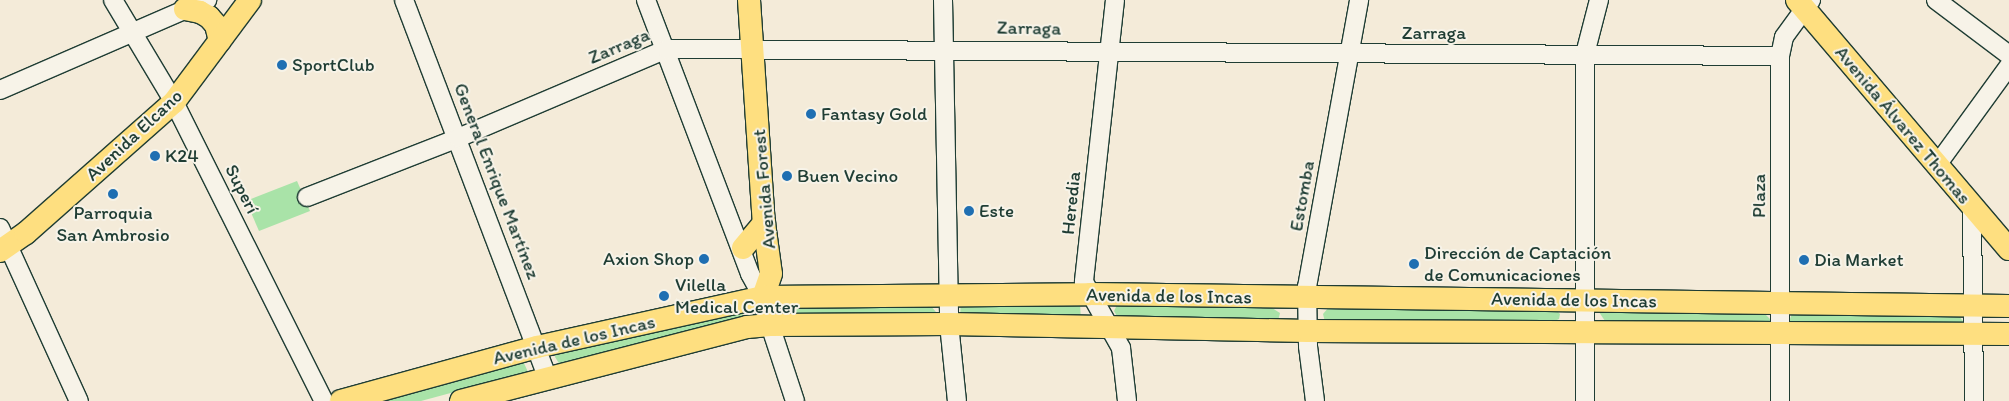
<!DOCTYPE html>
<meta charset="utf-8">
<style>
body{margin:0}
#map{position:relative;width:2009px;height:401px;overflow:hidden;background:#f4ebd9;font-family:Itim,sans-serif}
div>[style]{position:absolute}
[style*='--x']{left:calc(var(--x)*1px);top:calc(var(--y)*1px);width:calc(var(--w)*1px);rotate:calc(var(--a)*1deg)}
.green>*{inset:0;background:#a9e3a8}
.roads{filter:drop-shadow(1px 0 #1f3d34) drop-shadow(-1px 0 #1f3d34) drop-shadow(0 1px #1f3d34) drop-shadow(0 -1px #1f3d34)}
.minor>*{height:18px;margin:-9px;padding:0 9px;transform-origin:9px;border-radius:9px;background:#f7f3e8}
.major>*{height:22px;margin:-11px;padding:0 11px;transform-origin:11px;border-radius:11px;background:#fedf80}
.dots>*{width:14px;height:14px;translate:-50% -50%;box-sizing:border-box;border:2px solid #f7f3e8;border-radius:50%}
span{translate:-50% -50%;white-space:nowrap;text-align:center;line-height:1.15;-webkit-text-stroke:4px #f7f3e8;paint-order:stroke}
.street-label{font-size:19px;color:#1f3d34}
.poi-label{font-size:19px;color:#1f3d34}
.left{translate:0 -50%;text-align:left}
.right{translate:-100% -50%;text-align:right}
</style>
<div id="map">
<div class="green">
<div style="clip-path:polygon(297px 181px,310px 211px,259px 231px,246px 201px)"></div>
<div style="clip-path:polygon(961px 299px,1080px 302px,1081px 322px,960px 319px)"></div>
<div style="clip-path:polygon(930px 305px,936px 312px,932px 319px,789px 316px,787px 312px,788px 307px)"></div>
<div style="clip-path:polygon(1117px 305px,1272px 308px,1280px 313px,1278px 321px,1119px 320px,1114px 311px)"></div>
<div style="clip-path:polygon(1329px 307px,1554px 308px,1560px 314px,1559px 319px,1555px 321px,1325px 322px,1323px 314px)"></div>
<div style="clip-path:polygon(1602px 307px,1764px 313px,1771px 320px,1769px 323px,1605px 321px,1599px 312px)"></div>
<div style="clip-path:polygon(742px 312px,744px 320px,560px 365px,555px 357px,557px 348px)"></div>
<div style="clip-path:polygon(1792px 313px,1958px 315px,1963px 321px,1962px 325px,1794px 328px,1789px 322px)"></div>
<div style="clip-path:polygon(523px 361px,528px 372px,421px 401px,372px 401px)"></div>
</div>
<div class="roads">
<div class="minor">
<div style="--x:113;--y:0;--w:119;--a:59.1"></div>
<div style="--x:174;--y:102;--w:335;--a:63.4"></div>
<div style="--x:404;--y:0;--w:405;--a:69.2"></div>
<div style="--x:646;--y:0;--w:293;--a:69.2"></div>
<div style="--x:750;--y:274;--w:26;--a:61"></div>
<div style="--x:943;--y:0;--w:324;--a:88.9"></div>
<div style="--x:949;--y:324;--w:77;--a:84.1"></div>
<div style="--x:1115;--y:0;--w:284;--a:96.3"></div>
<div style="--x:1084;--y:282;--w:76;--a:60.7"></div>
<div style="--x:1121;--y:348;--w:53;--a:83.5"></div>
<div style="--x:1936;--y:0;--w:91;--a:37"></div>
<div style="--x:0;--y:90;--w:226;--a:-23.5"></div>
<div style="--x:1937;--y:165;--w:122;--a:-54"></div>
<div style="--x:307;--y:197;--w:162;--a:-21.3"></div>
<div style="--x:458;--y:138;--w:227;--a:-23.1"></div>
<div style="--x:667;--y:49;--w:1113;--a:0.36"></div>
<div style="--x:1972;--y:207;--w:194;--a:89.4"></div>
<div style="--x:0;--y:228;--w:190;--a:65.5"></div>
<div style="--x:770;--y:325;--w:80;--a:71.8"></div>
<div style="--x:1315;--y:401;--w:55;--a:-97.3"></div>
<div style="--x:1308;--y:346;--w:59;--a:-91"></div>
<div style="--x:1307;--y:287;--w:292;--a:-79.7"></div>
<div style="--x:1585;--y:401;--w:347;--a:-90"></div>
<div style="--x:1585;--y:54;--w:56;--a:-75.5"></div>
<div style="--x:1780;--y:401;--w:345;--a:-90"></div>
<div style="--x:1780;--y:56;--w:19;--a:-78"></div>
<div style="--x:1784;--y:37;--w:46;--a:-53.9"></div>
</div>
<div class="major">
<div style="--x:749;--y:0;--w:224;--a:86.2"></div>
<div style="--x:764;--y:223;--w:51;--a:82.2"></div>
<div style="--x:771;--y:274;--w:24;--a:109"></div>
<div style="--x:763;--y:297;--w:11;--a:75"></div>
<div style="--x:1797;--y:0;--w:327;--a:49.6"></div>
<div style="--x:185;--y:9;--w:15;--a:11"></div>
<div style="--x:200;--y:12;--w:10;--a:29"></div>
<div style="--x:209;--y:17;--w:11;--a:49"></div>
<div style="--x:216;--y:25;--w:16;--a:76"></div>
<div style="--x:743;--y:248;--w:33;--a:-50"></div>
<div style="--x:0;--y:251;--w:32;--a:-35"></div>
<div style="--x:26;--y:233;--w:198;--a:-41.5"></div>
<div style="--x:174;--y:102;--w:127;--a:-53.3"></div>
<div style="--x:341;--y:401;--w:203;--a:-15.4"></div>
<div style="--x:537;--y:347;--w:231;--a:-12.5"></div>
<div style="--x:763;--y:297;--w:327;--a:-0.5"></div>
<div style="--x:1090;--y:294;--w:919;--a:0.75"></div>
<div style="--x:461;--y:401;--w:295;--a:-14.5"></div>
<div style="--x:747;--y:327;--w:23;--a:-5"></div>
<div style="--x:770;--y:325;--w:179;--a:-0.3"></div>
<div style="--x:949;--y:324;--w:359;--a:1.1"></div>
<div style="--x:1308;--y:331;--w:701;--a:0.25"></div>
</div>
</div>
<div class="dots">
<div style="left:282px;top:65px;background:#1f6fb2"></div>
<div style="left:811px;top:114px;background:#1f6fb2"></div>
<div style="left:155px;top:156px;background:#1f6fb2"></div>
<div style="left:787px;top:176px;background:#1f6fb2"></div>
<div style="left:113px;top:194px;background:#1f6fb2"></div>
<div style="left:969px;top:211px;background:#1f6fb2"></div>
<div style="left:704px;top:259px;background:#1f6fb2"></div>
<div style="left:1804px;top:260px;background:#1f6fb2"></div>
<div style="left:1414px;top:264px;background:#1f6fb2"></div>
<div style="left:664px;top:296px;background:#1f6fb2"></div>
</div>
<div class="street-label">
<span style="left:1029px;top:28px;rotate:1deg">Zarraga</span>
<span style="left:1434px;top:33px">Zarraga</span>
<span style="left:619px;top:46px;rotate:-23deg">Zarraga</span>
<span style="left:1903px;top:125px;rotate:50deg">Avenida Álvarez Thomas</span>
<span style="left:134px;top:135px;rotate:-43deg">Avenida Elcano</span>
<span style="left:497px;top:181px;rotate:69deg">General Enrique Martínez</span>
<span style="left:242px;top:189px;rotate:63deg">Superí</span>
<span style="left:764px;top:189px;rotate:-95deg">Avenida Forest</span>
<span style="left:1302px;top:196px;rotate:-80deg">Estomba</span>
<span style="left:1759px;top:196px;rotate:-90deg">Plaza</span>
<span style="left:1071px;top:203px;rotate:-84deg">Heredia</span>
<span style="left:1169px;top:296px;rotate:1deg">Avenida de los Incas</span>
<span style="left:1574px;top:300px;rotate:1deg">Avenida de los Incas</span>
<span style="left:574px;top:340px;rotate:-13deg">Avenida de los Incas</span>
</div>
<div class="poi-label">
<span class="left" style="left:292px;top:65px">SportClub</span>
<span class="left" style="left:821px;top:114px">Fantasy Gold</span>
<span class="left" style="left:165px;top:156px">K24</span>
<span class="left" style="left:797px;top:176px">Buen Vecino</span>
<span class="left" style="left:979px;top:211px">Este</span>
<span style="left:113px;top:224px">Parroquia<br>San Ambrosio</span>
<span class="left" style="left:1424px;top:264px">Dirección de Captación<br>de Comunicaciones</span>
<span class="right" style="left:694px;top:259px">Axion Shop</span>
<span class="left" style="left:1814px;top:260px">Dia Market</span>
<span class="left" style="left:675px;top:296px">Vilella<br>Medical Center</span>
</div>
</div>
